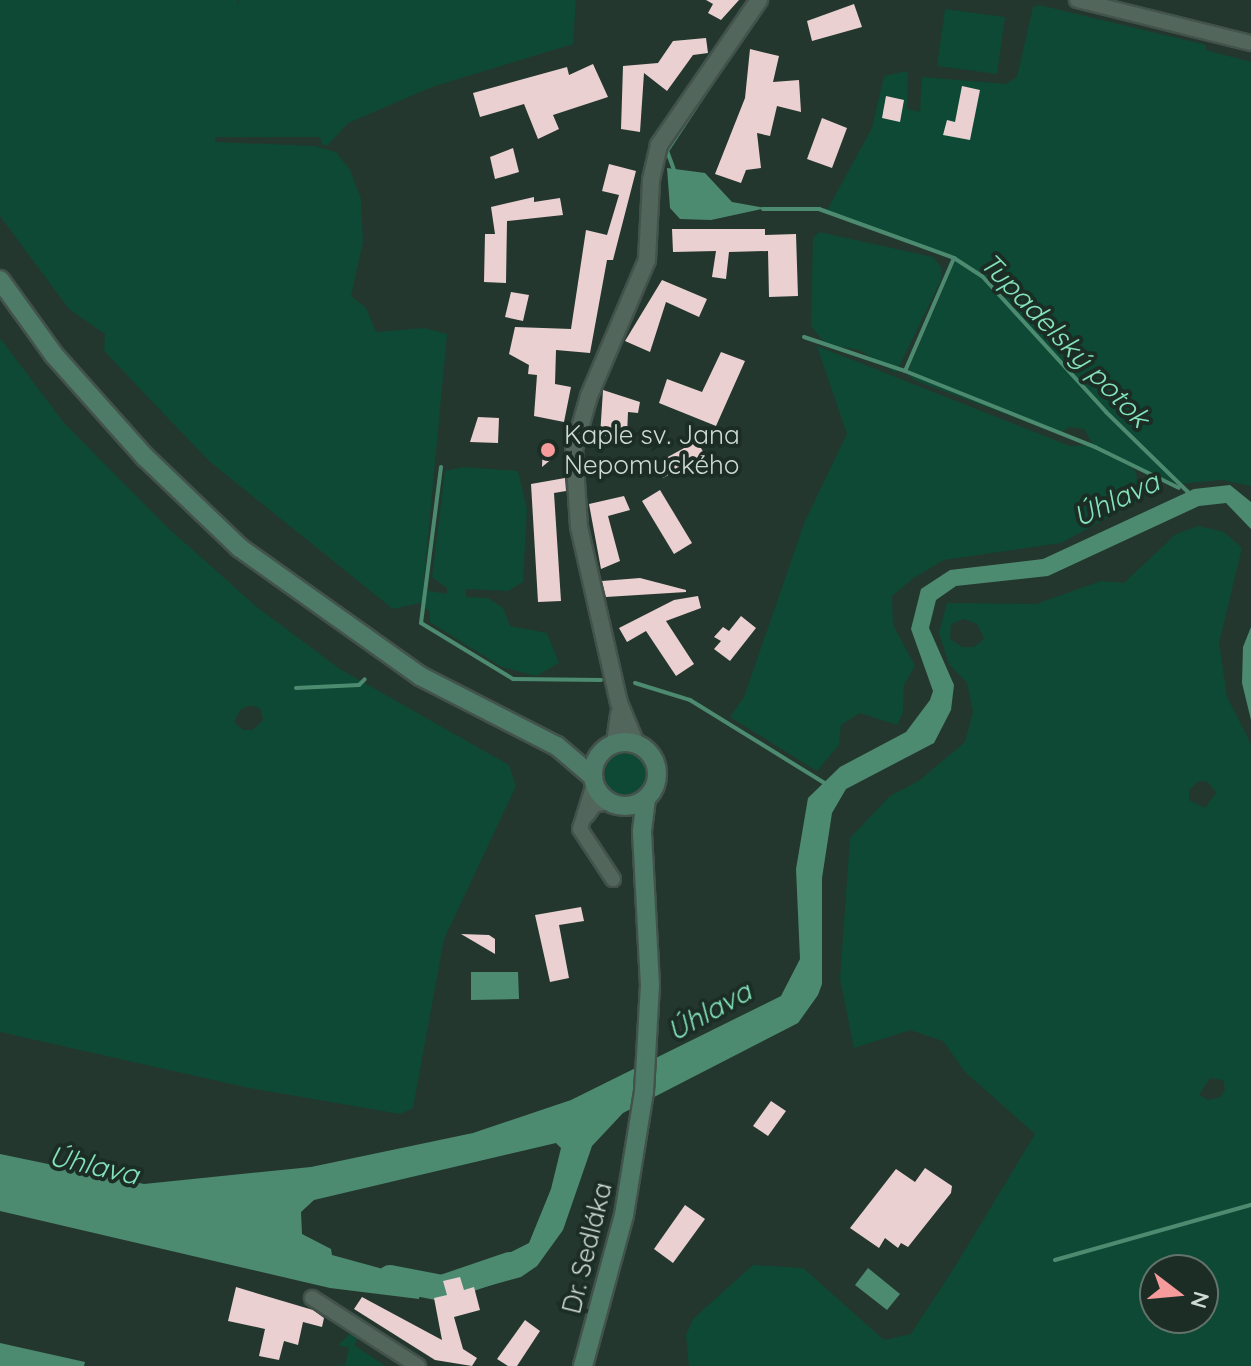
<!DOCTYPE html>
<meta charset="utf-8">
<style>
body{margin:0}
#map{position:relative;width:1251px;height:1366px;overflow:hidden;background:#24372f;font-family:Quicksand,sans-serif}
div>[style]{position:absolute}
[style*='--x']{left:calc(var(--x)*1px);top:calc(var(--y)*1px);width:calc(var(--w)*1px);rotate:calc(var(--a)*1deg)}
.green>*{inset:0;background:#0d4935}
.round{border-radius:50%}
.water>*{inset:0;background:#4d8b71}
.stream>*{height:4px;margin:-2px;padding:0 2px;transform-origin:2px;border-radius:2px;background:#4d8b71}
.river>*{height:26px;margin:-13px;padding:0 13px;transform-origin:13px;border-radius:13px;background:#4d8b71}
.building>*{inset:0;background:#ead0d0}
.roads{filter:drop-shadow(2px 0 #43534c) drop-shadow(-2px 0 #43534c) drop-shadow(0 2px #43534c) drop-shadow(0 -2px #43534c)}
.minor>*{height:14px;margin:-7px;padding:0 7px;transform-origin:7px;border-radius:7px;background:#52665c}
.tertiary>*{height:16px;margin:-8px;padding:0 8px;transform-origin:8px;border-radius:8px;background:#52665c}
.secondary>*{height:18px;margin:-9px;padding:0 9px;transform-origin:9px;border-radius:9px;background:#4d7b68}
.secondary>.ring{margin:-9px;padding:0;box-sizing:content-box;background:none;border:18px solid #4d7b68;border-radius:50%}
.dots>*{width:22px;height:22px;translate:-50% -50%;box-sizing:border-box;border:4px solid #1b2d25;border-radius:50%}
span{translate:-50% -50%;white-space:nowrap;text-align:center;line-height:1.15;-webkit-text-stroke:8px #1b2d25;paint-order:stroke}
.poi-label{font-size:26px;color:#cfdad4}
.left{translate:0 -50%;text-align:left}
.street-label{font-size:26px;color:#cfdad4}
.water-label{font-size:28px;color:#85e3bb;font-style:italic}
.north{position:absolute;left:1139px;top:1254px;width:80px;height:80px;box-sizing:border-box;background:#1b2d25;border:2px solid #63726b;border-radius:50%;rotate:106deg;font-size:22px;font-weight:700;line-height:32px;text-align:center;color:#cfdad4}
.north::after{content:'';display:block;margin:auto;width:28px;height:36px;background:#f59b9c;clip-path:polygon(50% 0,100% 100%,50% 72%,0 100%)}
</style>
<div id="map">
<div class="green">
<div style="clip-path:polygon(0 0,238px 0,237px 8px,239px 0,576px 0,573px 44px,432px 87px,348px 123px,328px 145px,322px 145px,320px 137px,216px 137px,215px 142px,314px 146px,336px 152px,350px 170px,361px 199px,363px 242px,351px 296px,366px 308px,376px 332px,424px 328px,447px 334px,423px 590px,447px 594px,447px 588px,432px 577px,445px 471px,463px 467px,518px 471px,527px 509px,523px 582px,508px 591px,466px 589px,466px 597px,488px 598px,503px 608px,510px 626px,547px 633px,559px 663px,536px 676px,502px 667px,430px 622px,429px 611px,420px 603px,393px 609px,209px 461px,104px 351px,105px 334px,69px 309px,0 216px)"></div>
<div style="clip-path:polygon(1039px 5px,1206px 45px,1206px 50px,1251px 62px,1251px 486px,1222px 480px,1177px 484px,1127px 463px,1136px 472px,1139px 501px,1061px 543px,944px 560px,915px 577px,892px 596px,893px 625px,915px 666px,904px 685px,903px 713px,897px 725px,860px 713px,841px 725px,839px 745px,817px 771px,730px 717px,744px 697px,805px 521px,847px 434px,817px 346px,1070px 446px,1093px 445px,1084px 429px,1069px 427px,1060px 434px,914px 380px,907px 373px,954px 264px,951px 256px,826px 212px,872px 128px,884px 76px,908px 71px,907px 109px,920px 112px,922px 77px,1006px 84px,1017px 77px,1033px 7px)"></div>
<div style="clip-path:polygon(945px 9px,1005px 17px,997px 74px,937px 66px)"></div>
<div style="clip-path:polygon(819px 232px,933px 257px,941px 267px,942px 278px,896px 373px,859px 350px,826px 344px,811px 326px,813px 238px)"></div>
<div style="clip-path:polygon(evenodd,0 338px,64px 423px,167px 527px,258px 608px,340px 669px,509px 765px,516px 786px,444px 939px,413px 1108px,400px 1114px,249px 1088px,0 1032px,0 338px,250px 705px,260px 708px,263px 720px,253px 730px,243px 730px,234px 722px,240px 710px,250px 705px)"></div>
<div style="clip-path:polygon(evenodd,1198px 526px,1224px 532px,1242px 548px,1219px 643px,1227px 697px,1251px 744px,1251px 1366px,689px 1366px,686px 1335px,693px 1319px,753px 1265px,803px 1268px,884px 1340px,911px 1334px,956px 1265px,1035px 1134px,965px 1072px,943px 1041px,910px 1030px,854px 1048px,840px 979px,850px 838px,890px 796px,920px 780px,965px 742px,973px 712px,967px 683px,949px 664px,939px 633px,947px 603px,1036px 604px,1101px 581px,1124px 583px,1176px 534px,1198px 526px,964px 619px,977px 624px,984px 639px,974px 647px,962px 647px,950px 639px,951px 624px,964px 619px,1198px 526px,1199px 781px,1208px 782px,1216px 793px,1205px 808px,1189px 800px,1189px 790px,1199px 781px,1198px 526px,1210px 1078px,1223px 1080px,1225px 1089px,1221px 1097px,1209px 1100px,1199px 1095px,1210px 1078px,1198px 526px,1155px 1270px,1203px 1270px,1203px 1318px,1155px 1318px,1155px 1270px)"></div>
<div class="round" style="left:605px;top:753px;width:42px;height:42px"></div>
<div style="clip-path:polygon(352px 1332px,360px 1335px,354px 1345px,385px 1366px,334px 1366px,345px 1365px,349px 1348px,338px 1345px)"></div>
</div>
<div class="water">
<div style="clip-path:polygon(667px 168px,705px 173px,732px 202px,766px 208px,711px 220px,680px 219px,670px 208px)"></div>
<div style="clip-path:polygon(1230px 485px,1251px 502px,1251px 529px,1226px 503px,1199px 506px,1048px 576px,956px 586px,936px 600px,929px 628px,954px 685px,951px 710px,934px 743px,846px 789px,832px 813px,822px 878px,822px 984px,818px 995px,798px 1023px,623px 1113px,592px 1146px,563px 1230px,537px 1266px,521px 1277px,481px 1288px,473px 1271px,529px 1243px,551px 1189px,561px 1148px,556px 1143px,314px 1200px,301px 1212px,302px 1234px,331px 1249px,332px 1255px,423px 1280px,419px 1299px,330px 1288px,0 1211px,0 1154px,144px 1184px,311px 1167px,473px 1133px,571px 1100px,781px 996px,800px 959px,796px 869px,808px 798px,840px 767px,906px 732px,930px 700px,933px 691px,911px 629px,921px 589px,950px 570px,1043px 559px,1194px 489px)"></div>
<div style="clip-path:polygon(1251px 627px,1251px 720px,1242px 683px,1243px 647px)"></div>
<div style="clip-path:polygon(471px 972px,518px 972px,519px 999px,471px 1000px)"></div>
<div style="clip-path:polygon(868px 1268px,900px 1294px,887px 1310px,855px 1285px)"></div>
<div style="clip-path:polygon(0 1343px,85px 1362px,84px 1366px,0 1366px)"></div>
</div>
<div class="stream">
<div style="--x:674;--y:170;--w:20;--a:-110"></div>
<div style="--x:667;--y:151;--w:95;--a:-56.6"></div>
<div style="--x:763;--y:209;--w:56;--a:0"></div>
<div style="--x:819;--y:209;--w:144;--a:19.9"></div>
<div style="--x:954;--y:258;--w:33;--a:33"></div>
<div style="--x:982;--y:276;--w:184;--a:47.6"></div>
<div style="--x:1106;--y:412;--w:117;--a:44.3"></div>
<div style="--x:954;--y:258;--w:123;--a:113.4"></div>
<div style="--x:905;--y:371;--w:205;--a:21.8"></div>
<div style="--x:1095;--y:447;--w:93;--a:26"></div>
<div style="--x:804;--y:337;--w:107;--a:18.6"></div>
<div style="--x:441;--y:467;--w:157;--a:97.3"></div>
<div style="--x:421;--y:623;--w:108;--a:31.3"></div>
<div style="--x:513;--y:679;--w:88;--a:0.7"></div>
<div style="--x:635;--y:683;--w:58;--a:17.2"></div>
<div style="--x:690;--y:700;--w:160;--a:31.7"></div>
<div style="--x:296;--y:688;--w:63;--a:-2.7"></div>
<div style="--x:359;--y:685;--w:8;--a:-45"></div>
<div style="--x:1055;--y:1260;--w:204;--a:-15.7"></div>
</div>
<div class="river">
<div style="--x:390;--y:1278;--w:53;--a:10.9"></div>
<div style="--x:442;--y:1288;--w:72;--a:-18.7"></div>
</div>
<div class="building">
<div style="clip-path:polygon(706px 0,739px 0,721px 20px,708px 13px,713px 4px)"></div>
<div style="clip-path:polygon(854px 4px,862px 27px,812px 41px,807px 21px)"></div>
<div style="clip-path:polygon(706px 38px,708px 53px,693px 55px,667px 91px,644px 73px,640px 132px,621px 129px,623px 66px,658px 63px,673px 41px)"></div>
<div style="clip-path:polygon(750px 49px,779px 56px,773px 82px,799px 80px,801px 112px,777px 106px,770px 136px,757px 133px,761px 168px,746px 170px,741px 183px,715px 174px,745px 98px)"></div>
<div style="clip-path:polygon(593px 64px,608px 97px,553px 115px,559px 129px,538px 139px,524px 104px,480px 117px,473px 93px,567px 67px,569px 75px)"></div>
<div style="clip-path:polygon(962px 86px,980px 90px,970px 140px,943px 135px,947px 120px,955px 122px)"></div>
<div style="clip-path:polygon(886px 96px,904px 100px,900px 122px,882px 118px)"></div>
<div style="clip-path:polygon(822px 118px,847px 128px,832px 168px,807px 159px)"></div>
<div style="clip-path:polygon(513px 148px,519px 172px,495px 179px,490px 157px)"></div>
<div style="clip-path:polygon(609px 164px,636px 171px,613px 260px,607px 260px,590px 353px,556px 350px,555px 384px,571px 387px,564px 422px,534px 416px,537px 375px,528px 374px,529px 365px,509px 354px,515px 327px,571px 329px,586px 230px,607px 235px,619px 195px,602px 191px)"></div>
<div style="clip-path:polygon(534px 197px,534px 202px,560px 198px,563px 215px,507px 221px,506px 283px,484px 282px,485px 234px,495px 234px,491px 207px)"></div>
<div style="clip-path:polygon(672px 229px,765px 229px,765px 235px,796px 234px,798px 296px,769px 297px,768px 251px,729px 252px,726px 279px,712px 277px,716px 251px,673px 252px)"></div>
<div style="clip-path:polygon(662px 280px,707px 299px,699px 317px,666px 302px,650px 352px,625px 341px)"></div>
<div style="clip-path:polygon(511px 292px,529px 295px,523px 321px,505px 317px)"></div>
<div style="clip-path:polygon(721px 352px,745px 361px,716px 426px,659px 403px,667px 379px,702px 392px)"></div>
<div style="clip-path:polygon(603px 390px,640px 402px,638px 413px,628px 412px,627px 436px,600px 436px)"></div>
<div style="clip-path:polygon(478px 417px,499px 418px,498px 443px,470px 442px)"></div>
<div style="clip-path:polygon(697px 441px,705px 455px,663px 478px,655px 464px)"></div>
<div style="clip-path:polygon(543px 443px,555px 443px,554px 457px,542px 467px)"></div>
<div style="clip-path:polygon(565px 478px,566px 491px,554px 493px,561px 601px,538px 602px,531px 484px)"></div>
<div style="clip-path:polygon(660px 490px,692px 543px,674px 554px,642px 501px)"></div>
<div style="clip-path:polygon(624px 496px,630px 510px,608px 516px,620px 561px,601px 569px,589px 504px)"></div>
<div style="clip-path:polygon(640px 578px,686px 590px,686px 592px,606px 597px,602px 581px)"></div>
<div style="clip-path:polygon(698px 596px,701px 608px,666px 621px,694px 664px,676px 676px,646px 631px,627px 642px,619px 628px,674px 600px)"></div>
<div style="clip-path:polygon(741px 616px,756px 628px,730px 661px,714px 649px,721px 641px,714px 637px,723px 627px,729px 631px)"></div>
<div style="clip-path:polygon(581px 907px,584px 921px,559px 925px,569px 978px,550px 982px,535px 915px)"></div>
<div style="clip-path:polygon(461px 934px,489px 935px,495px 939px,495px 954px)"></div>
<div style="clip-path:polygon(771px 1101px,786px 1111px,768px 1136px,753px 1126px)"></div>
<div style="clip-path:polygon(925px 1168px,952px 1186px,951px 1193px,908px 1247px,901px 1243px,898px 1248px,885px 1238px,879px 1248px,850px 1228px,896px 1169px,915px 1182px)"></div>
<div style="clip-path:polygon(685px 1205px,705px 1219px,673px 1263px,654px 1249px)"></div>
<div style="clip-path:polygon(460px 1277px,464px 1290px,474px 1287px,480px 1310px,454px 1317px,463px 1349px,477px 1358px,472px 1366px,435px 1360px,354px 1309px,362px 1297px,442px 1340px,434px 1298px,447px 1295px,443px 1281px)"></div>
<div style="clip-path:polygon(236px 1287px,313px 1310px,324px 1318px,322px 1327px,303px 1322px,298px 1345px,284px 1341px,279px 1360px,259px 1356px,265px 1329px,228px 1321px)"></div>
<div style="clip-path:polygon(525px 1320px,540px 1331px,517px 1366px,508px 1366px,497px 1359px)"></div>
</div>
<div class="roads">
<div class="minor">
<div style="--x:1077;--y:0;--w:179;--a:13.9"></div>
<div style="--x:594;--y:784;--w:47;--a:107.3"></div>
<div style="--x:580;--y:829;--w:60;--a:56.6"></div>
<div style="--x:587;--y:815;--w:12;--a:-55"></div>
<div style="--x:594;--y:805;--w:14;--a:-12"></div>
<div style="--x:312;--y:1298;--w:126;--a:32.7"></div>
</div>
<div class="tertiary">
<div style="--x:615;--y:743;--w:30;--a:-82"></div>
<div style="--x:636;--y:744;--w:44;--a:-112.5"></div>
<div style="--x:619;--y:703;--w:180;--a:-102.8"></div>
<div style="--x:579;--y:527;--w:78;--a:-93.7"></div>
<div style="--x:574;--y:449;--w:55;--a:-74.2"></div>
<div style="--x:589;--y:396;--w:148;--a:-66.9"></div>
<div style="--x:647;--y:260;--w:80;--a:-87.1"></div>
<div style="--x:651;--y:180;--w:36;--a:-77"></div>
<div style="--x:659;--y:145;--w:176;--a:-55.4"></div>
</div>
<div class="secondary">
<div style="--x:0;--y:280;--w:92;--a:54.2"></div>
<div style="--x:54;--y:355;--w:137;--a:48.3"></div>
<div style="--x:145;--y:457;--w:132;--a:43.8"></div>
<div style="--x:240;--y:548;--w:221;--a:35.4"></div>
<div style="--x:420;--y:676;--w:154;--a:27.1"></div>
<div style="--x:557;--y:746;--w:48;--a:40.7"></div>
<div class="ring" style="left:593px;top:742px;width:46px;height:46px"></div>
<div style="--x:583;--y:1366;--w:156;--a:-74.8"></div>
<div style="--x:624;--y:1215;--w:125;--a:-80.8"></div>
<div style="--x:644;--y:1092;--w:107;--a:-86.8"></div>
<div style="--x:650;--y:985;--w:154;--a:-93"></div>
<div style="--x:642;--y:831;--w:32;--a:-83"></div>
</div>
</div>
<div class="dots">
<div style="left:548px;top:450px;background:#f59b9c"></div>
</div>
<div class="poi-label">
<span class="left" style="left:564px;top:450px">Kaple sv. Jana<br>Nepomuckého</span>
</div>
<div class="street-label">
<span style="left:587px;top:1248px;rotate:-76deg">Dr. Sedláka</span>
</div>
<div class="water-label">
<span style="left:1065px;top:340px;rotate:46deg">Tupadelský potok</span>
<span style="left:1116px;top:499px;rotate:-25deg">Úhlava</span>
<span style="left:709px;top:1011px;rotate:-29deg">Úhlava</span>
<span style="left:94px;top:1165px;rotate:13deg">Úhlava</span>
</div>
<div class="north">N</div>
</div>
